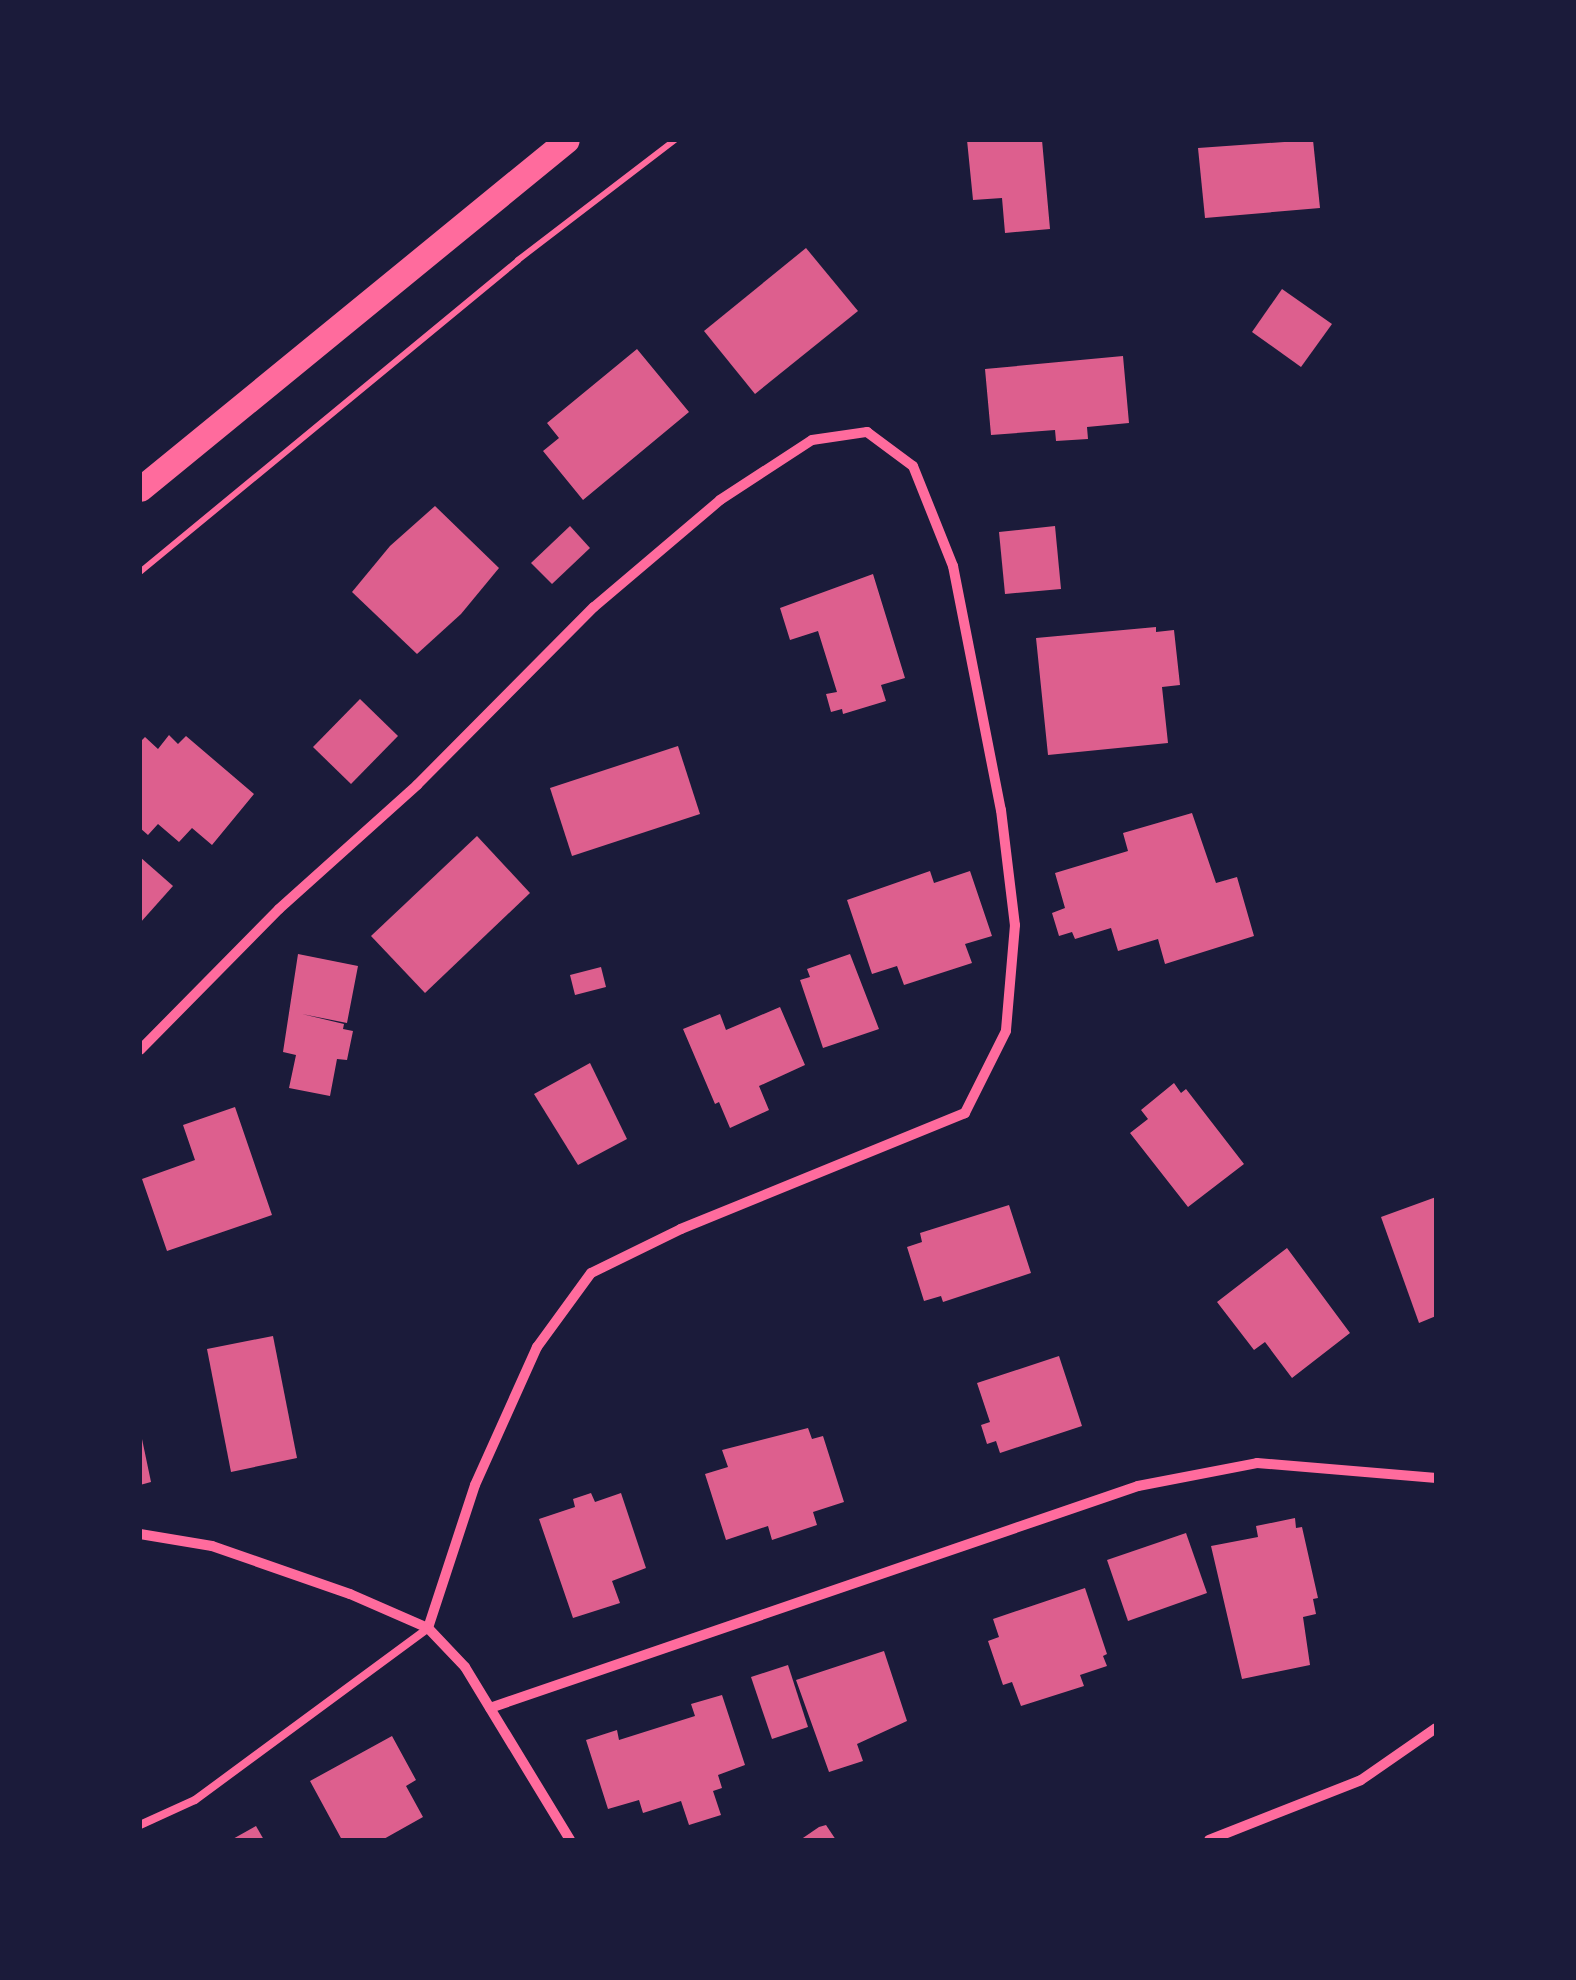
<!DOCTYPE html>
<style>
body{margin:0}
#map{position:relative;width:1576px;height:1980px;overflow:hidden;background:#1b1b3a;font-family:Poppins,sans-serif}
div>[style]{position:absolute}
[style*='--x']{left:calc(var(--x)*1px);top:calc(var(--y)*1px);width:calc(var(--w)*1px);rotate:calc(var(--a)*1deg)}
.building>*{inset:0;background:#dd5f8e}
.path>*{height:6px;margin:-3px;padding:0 3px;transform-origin:3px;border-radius:3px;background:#ff6b9d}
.service>*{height:8px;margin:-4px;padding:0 4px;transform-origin:4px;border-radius:4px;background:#ff6b9d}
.minor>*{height:10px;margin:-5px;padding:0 5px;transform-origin:5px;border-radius:5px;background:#ff6b9d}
.primary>*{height:25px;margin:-12.5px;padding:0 12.5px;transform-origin:12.5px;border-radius:12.5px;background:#ff6b9d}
span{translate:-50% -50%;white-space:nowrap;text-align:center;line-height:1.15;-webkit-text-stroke:10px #1b1b3a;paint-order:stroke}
.frame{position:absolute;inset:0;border:142px solid #1b1b3a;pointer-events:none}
</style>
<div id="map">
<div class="building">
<div style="clip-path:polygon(967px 140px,1042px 140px,1050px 229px,1005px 233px,1002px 198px,973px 200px)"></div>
<div style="clip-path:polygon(1313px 140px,1320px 208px,1205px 218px,1198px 148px)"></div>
<div style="clip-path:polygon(806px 248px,858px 311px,755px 394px,704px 331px)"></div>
<div style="clip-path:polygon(1282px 289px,1332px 324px,1301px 367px,1252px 332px)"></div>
<div style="clip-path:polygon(637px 349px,689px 412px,583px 500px,543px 451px,559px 438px,547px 423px)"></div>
<div style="clip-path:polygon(1123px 356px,1129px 423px,1087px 427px,1088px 439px,1056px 441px,1055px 430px,991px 435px,985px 369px)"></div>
<div style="clip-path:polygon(435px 506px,499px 568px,461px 614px,417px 654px,352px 592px,390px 546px)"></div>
<div style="clip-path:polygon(570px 526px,590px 548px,552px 584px,531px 563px)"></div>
<div style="clip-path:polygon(1055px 526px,1061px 589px,1005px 594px,999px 532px)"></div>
<div style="clip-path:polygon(873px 574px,905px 678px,881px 685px,886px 701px,843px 714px,842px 709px,831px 712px,826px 694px,837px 692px,818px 631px,790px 640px,780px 608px)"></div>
<div style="clip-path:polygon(1156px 627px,1156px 632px,1174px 630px,1180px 685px,1162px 687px,1168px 743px,1048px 755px,1036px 638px)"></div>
<div style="clip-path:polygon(360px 699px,398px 736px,351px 784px,313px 747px)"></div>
<div style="clip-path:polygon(169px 735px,178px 744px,186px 736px,254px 794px,212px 845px,192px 828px,179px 842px,158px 824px,148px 835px,140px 828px,140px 742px,145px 737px,158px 749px)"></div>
<div style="clip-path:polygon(678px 746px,700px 814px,572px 856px,550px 788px)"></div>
<div style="clip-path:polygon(1192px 813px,1216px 883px,1237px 877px,1254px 936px,1165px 964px,1158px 939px,1118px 951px,1111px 928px,1075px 939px,1072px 932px,1059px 936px,1052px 913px,1065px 908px,1055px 873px,1128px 851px,1123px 833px)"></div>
<div style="clip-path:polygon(477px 836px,530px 893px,425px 993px,371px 936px)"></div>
<div style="clip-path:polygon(140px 857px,173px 886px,140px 923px)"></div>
<div style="clip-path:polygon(930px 871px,934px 883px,970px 871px,992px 936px,965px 944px,972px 963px,904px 985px,897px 966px,872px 974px,847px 900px)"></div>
<div style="clip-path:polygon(298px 954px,358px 966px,347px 1023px,302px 1014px,344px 1024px,343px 1029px,353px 1031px,347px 1060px,337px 1059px,330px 1096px,289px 1088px,296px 1055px,283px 1052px)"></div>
<div style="clip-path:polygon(850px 954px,879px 1029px,823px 1048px,800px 980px,810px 977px,807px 969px)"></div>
<div style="clip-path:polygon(601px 967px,606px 987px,575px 995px,570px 975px)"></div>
<div style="clip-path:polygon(780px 1007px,805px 1065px,759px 1086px,769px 1110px,730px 1128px,719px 1102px,715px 1104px,683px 1029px,720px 1014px,726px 1030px)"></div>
<div style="clip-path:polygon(590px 1063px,627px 1139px,578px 1165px,534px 1094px)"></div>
<div style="clip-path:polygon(1174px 1083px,1181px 1093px,1186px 1089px,1244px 1164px,1188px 1207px,1130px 1133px,1148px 1119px,1141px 1110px)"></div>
<div style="clip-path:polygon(235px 1107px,272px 1215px,167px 1251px,142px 1179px,195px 1160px,183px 1125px)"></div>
<div style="clip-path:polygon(1436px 1197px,1436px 1316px,1419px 1323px,1381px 1217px)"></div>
<div style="clip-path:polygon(1009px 1205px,1031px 1273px,943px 1302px,941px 1296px,924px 1301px,907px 1247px,922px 1242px,920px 1233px)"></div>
<div style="clip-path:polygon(1287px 1248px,1350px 1333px,1292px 1378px,1265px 1342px,1254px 1350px,1217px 1302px)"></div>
<div style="clip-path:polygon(273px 1336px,297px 1458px,231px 1472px,207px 1349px)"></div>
<div style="clip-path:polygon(1059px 1356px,1082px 1426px,1000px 1453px,996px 1441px,987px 1444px,981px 1425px,990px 1422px,977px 1383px)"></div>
<div style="clip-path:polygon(808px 1428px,812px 1439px,823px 1436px,844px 1502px,813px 1512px,817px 1525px,772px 1540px,768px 1526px,726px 1540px,705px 1474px,728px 1467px,722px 1450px)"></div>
<div style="clip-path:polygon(142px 1439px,151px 1482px,140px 1485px,140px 1440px)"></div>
<div style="clip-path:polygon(591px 1493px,595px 1502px,621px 1493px,646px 1568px,612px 1581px,620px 1603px,573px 1618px,539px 1519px,575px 1507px,573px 1499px)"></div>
<div style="clip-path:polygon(1295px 1518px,1296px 1528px,1302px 1527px,1318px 1598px,1313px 1599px,1316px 1614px,1303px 1617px,1310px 1665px,1242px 1679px,1211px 1546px,1258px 1537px,1256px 1526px)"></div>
<div style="clip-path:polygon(1186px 1533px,1207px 1593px,1128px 1621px,1107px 1560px)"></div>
<div style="clip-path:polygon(1085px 1588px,1107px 1654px,1103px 1656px,1107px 1666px,1080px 1675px,1084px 1686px,1021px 1706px,1012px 1682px,1003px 1685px,988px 1641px,999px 1637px,993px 1619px)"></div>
<div style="clip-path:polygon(884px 1651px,907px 1721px,857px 1744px,863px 1761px,829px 1772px,796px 1680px)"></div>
<div style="clip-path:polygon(788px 1665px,808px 1727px,772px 1739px,751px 1677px)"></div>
<div style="clip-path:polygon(722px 1695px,745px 1765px,718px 1775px,722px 1788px,713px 1791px,721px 1815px,689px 1825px,681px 1801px,643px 1813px,639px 1800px,608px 1809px,586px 1740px,617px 1730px,619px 1740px,695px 1716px,691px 1704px)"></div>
<div style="clip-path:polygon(392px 1736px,416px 1780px,406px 1786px,423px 1817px,382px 1840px,342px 1840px,310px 1781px)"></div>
<div style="clip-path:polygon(826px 1825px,836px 1840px,800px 1840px,819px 1827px)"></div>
<div style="clip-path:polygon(256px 1826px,264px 1840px,231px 1840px)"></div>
</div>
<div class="path">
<div style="--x:140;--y:572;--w:490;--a:-39.5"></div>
<div style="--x:518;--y:260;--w:198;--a:-37.4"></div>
</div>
<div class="service">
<div style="--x:140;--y:1825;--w:60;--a:-24.4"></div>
<div style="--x:195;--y:1800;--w:290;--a:-36.4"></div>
</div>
<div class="minor">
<div style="--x:140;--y:1050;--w:198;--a:-45.4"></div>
<div style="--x:279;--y:909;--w:186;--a:-41.9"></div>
<div style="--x:417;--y:785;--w:251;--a:-45.2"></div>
<div style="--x:594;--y:607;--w:165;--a:-40.3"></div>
<div style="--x:720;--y:500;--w:110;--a:-33.1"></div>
<div style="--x:812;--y:440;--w:56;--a:-8.3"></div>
<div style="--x:867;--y:432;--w:57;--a:36.5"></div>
<div style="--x:913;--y:466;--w:108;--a:68.2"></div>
<div style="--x:953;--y:566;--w:249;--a:78.9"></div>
<div style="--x:1001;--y:810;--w:116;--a:83.1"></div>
<div style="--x:1015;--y:925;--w:106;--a:94.9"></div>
<div style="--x:1006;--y:1031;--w:92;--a:116.6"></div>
<div style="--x:965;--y:1113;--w:307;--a:157.8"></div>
<div style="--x:681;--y:1229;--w:100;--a:153.9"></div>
<div style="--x:591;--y:1273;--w:92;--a:126.1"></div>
<div style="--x:537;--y:1347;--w:151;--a:114.2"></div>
<div style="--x:475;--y:1485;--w:151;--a:108.2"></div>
<div style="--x:140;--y:1534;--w:73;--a:9.5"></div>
<div style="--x:212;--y:1546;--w:146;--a:19.2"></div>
<div style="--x:350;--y:1594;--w:85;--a:23.6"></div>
<div style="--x:428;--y:1628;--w:54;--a:46.5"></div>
<div style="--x:465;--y:1667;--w:202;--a:58.7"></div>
<div style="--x:490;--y:1708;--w:685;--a:-18.91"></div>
<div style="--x:1138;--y:1486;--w:121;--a:-10.9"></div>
<div style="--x:1257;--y:1463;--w:180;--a:4.8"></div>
<div style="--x:1209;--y:1840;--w:163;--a:-21.5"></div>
<div style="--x:1361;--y:1780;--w:91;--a:-34.7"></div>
</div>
<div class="primary">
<div style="--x:140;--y:489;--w:551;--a:-39.26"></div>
</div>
<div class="frame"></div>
</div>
